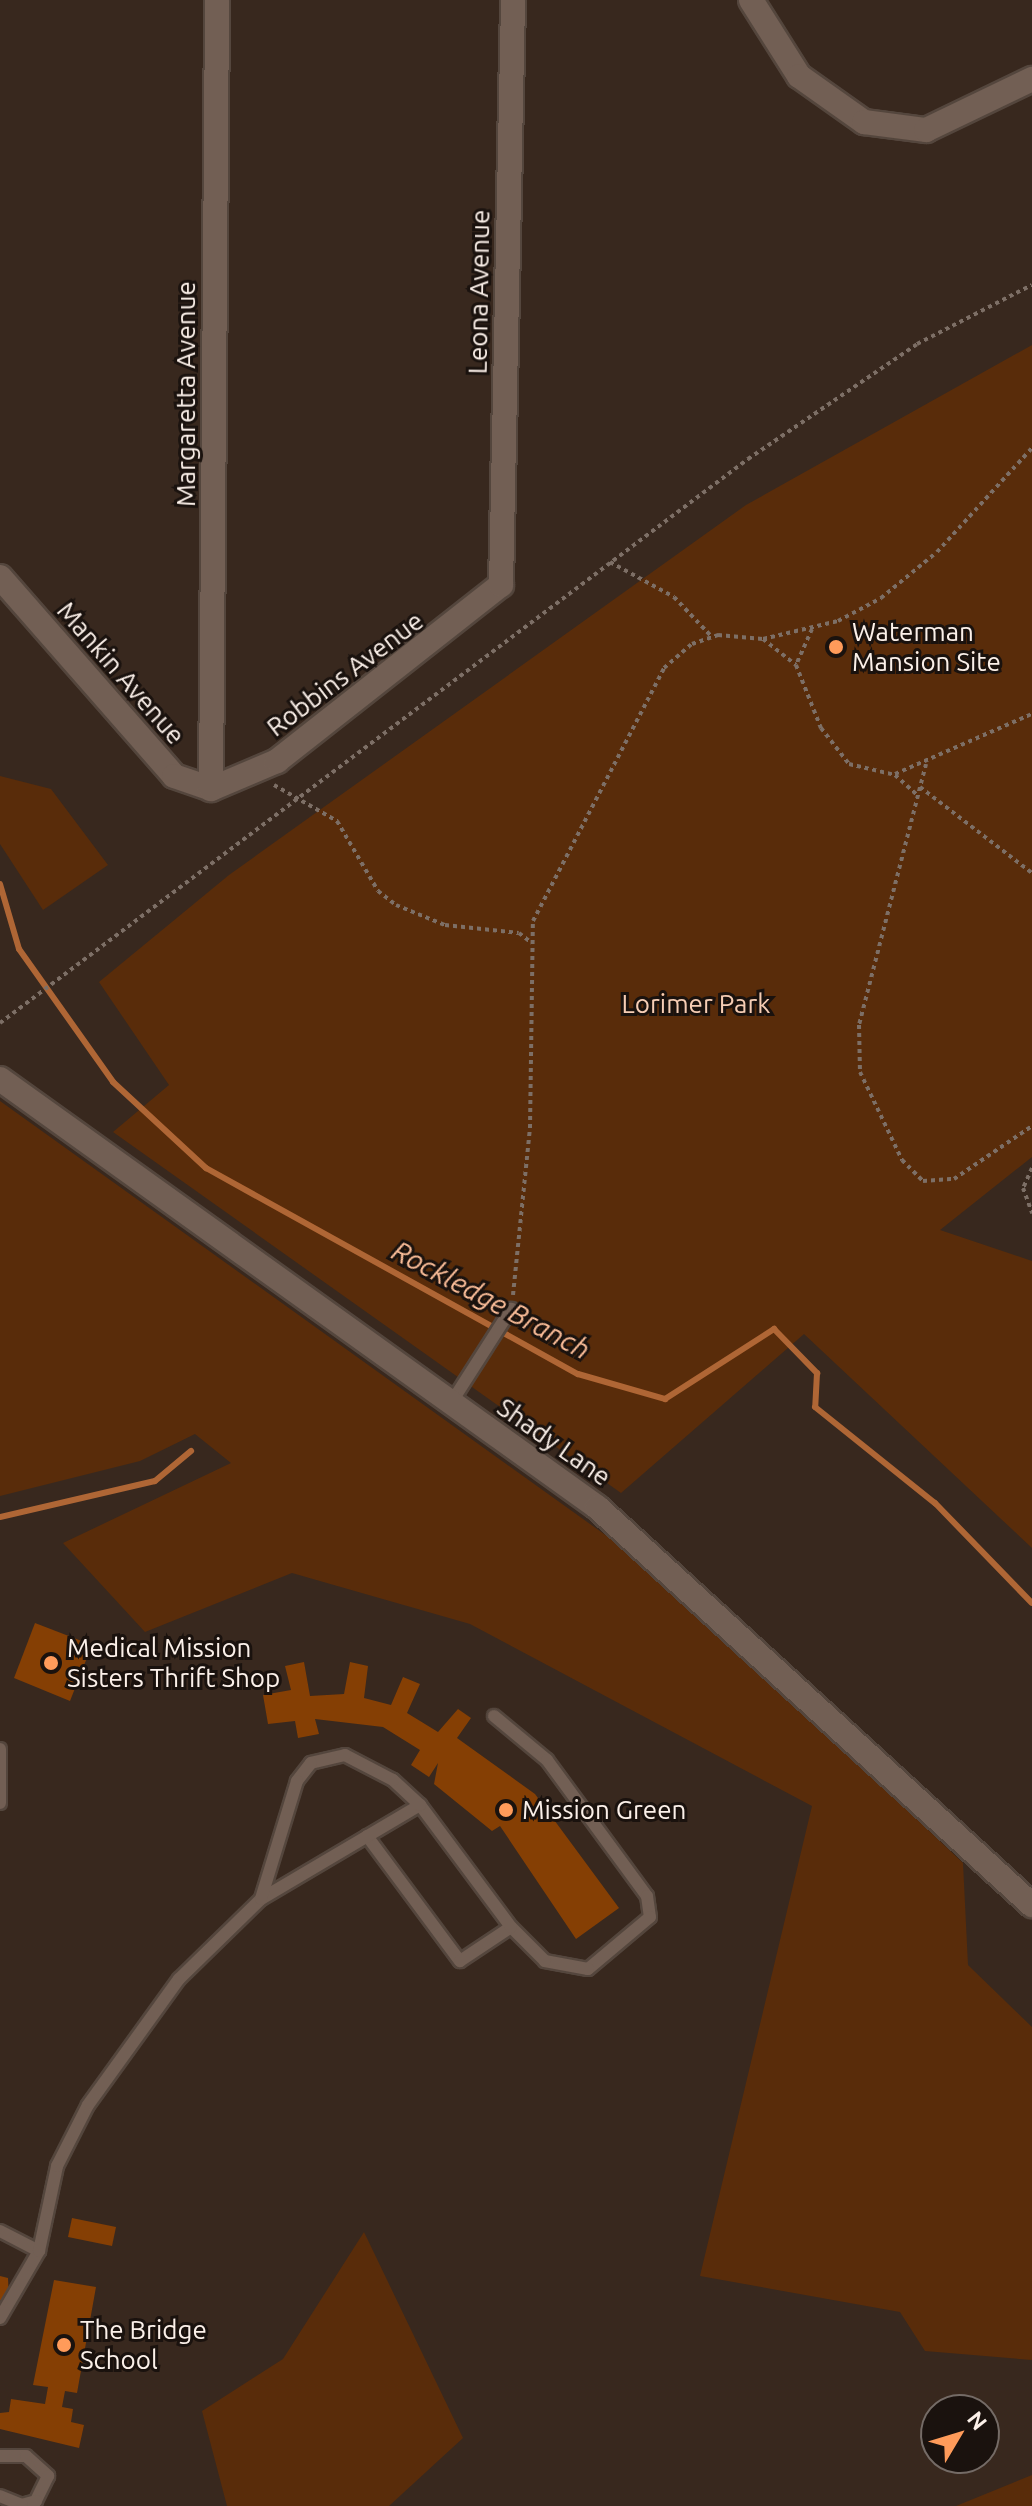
<!DOCTYPE html>
<style>
body{margin:0}
#map{position:relative;width:1032px;height:2506px;overflow:hidden;background:#38281e;font-family:Ubuntu,sans-serif}
div>[style]{position:absolute}
[style*='--x']{left:calc(var(--x)*1px);top:calc(var(--y)*1px);width:calc(var(--w)*1px);rotate:calc(var(--a)*1deg)}
.green>*{inset:0;background:#592c0a}
.stream>*{height:6px;margin:-3px;padding:0 3px;transform-origin:3px;border-radius:3px;background:#af6635}
.building>*{inset:0;background:#853f04}
.path>*{height:4px;margin-top:-2px;transform-origin:0;background:repeating-linear-gradient(90deg,#7d6f66 0 4px,transparent 0 8px)}
.roads{filter:drop-shadow(2px 0 #54463d) drop-shadow(-2px 0 #54463d) drop-shadow(0 2px #54463d) drop-shadow(0 -2px #54463d)}
.lane>*{height:12px;margin:-6px;padding:0 6px;transform-origin:6px;border-radius:6px;background:#725f54}
.street>*{height:24px;margin:-12px;padding:0 12px;transform-origin:12px;border-radius:12px;background:#725f54}
.dots>*{width:22px;height:22px;translate:-50% -50%;box-sizing:border-box;border:4px solid #1a120e;border-radius:50%}
span{translate:-50% -50%;white-space:nowrap;text-align:center;line-height:1.15;-webkit-text-stroke:6px #1a120e;paint-order:stroke}
.street-label{font-size:26px;color:#fbf0e9}
.poi-label{font-size:26px;color:#fbf0e9}
.left{translate:0 -50%;text-align:left}
.park-label{font-size:26px;color:#f6cdb4}
.water-label{font-size:28px;color:#fbbd98;font-style:italic}
.north{position:absolute;left:920px;top:2394px;width:80px;height:80px;box-sizing:border-box;background:#1a120e;border:2px solid #746b66;border-radius:50%;rotate:52deg;font-size:22px;font-weight:700;line-height:32px;text-align:center;color:#fbf0e9}
.north::after{content:'';display:block;margin:auto;width:28px;height:36px;background:#ff9b5a;clip-path:polygon(50% 0,100% 100%,50% 72%,0 100%)}
</style>
<div id="map">
<div class="green">
<div style="clip-path:polygon(1032px 345px,1032px 1157px,940px 1230px,1032px 1261px,1032px 1548px,804px 1334px,621px 1493px,113px 1132px,169px 1085px,99px 982px,229px 875px,746px 505px)"></div>
<div style="clip-path:polygon(0 776px,51px 789px,108px 865px,43px 910px,0 844px)"></div>
<div style="clip-path:polygon(0 1101px,650px 1567px,963px 1863px,968px 1965px,1032px 2027px,1032px 2360px,925px 2351px,900px 2312px,700px 2276px,812px 1806px,470px 1624px,292px 1573px,145px 1632px,63px 1543px,231px 1463px,195px 1434px,140px 1461px,0 1496px)"></div>
<div style="clip-path:polygon(364px 2232px,463px 2438px,389px 2506px,227px 2506px,202px 2411px,283px 2359px)"></div>
<div style="clip-path:polygon(1032px 2475px,1032px 2506px,956px 2506px)"></div>
</div>
<div class="stream">
<div style="--x:0;--y:884;--w:68;--a:73.7"></div>
<div style="--x:19;--y:949;--w:163;--a:54.7"></div>
<div style="--x:113;--y:1082;--w:127;--a:42.8"></div>
<div style="--x:206;--y:1168;--w:425;--a:29"></div>
<div style="--x:578;--y:1374;--w:91;--a:16"></div>
<div style="--x:665;--y:1399;--w:130;--a:-32.7"></div>
<div style="--x:774;--y:1329;--w:62;--a:45.7"></div>
<div style="--x:817;--y:1373;--w:34;--a:93"></div>
<div style="--x:815;--y:1407;--w:154;--a:38.7"></div>
<div style="--x:935;--y:1503;--w:139;--a:45.9"></div>
<div style="--x:0;--y:1517;--w:159;--a:-13.1"></div>
<div style="--x:155;--y:1481;--w:47;--a:-39.8"></div>
</div>
<div class="building">
<div style="clip-path:polygon(35px 1623px,92px 1645px,70px 1701px,14px 1678px)"></div>
<div style="clip-path:polygon(304px 1662px,310px 1696px,344px 1694px,350px 1662px,368px 1666px,364px 1698px,391px 1705px,403px 1677px,420px 1684px,407px 1713px,438px 1732px,458px 1709px,471px 1718px,457px 1738px,535px 1794px,619px 1908px,576px 1939px,500px 1826px,492px 1831px,434px 1784px,438px 1763px,429px 1777px,411px 1765px,420px 1750px,383px 1727px,315px 1719px,319px 1734px,298px 1738px,295px 1721px,268px 1724px,263px 1695px,291px 1690px,285px 1666px)"></div>
<div style="clip-path:polygon(72px 2218px,116px 2227px,112px 2246px,68px 2237px)"></div>
<div style="clip-path:polygon(0 2276px,8px 2278px,9px 2302px,0 2300px)"></div>
<div style="clip-path:polygon(54px 2280px,96px 2287px,77px 2393px,65px 2391px,62px 2407px,73px 2409px,71px 2422px,84px 2425px,79px 2448px,0 2429px,0 2413px,9px 2412px,11px 2399px,45px 2404px,48px 2387px,33px 2385px)"></div>
</div>
<div class="path">
<div style="--x:610;--y:562;--w:73;--a:28.7"></div>
<div style="--x:674;--y:597;--w:55;--a:46.5"></div>
<div style="--x:812;--y:629;--w:39;--a:114"></div>
<div style="--x:796;--y:665;--w:68;--a:68.4"></div>
<div style="--x:821;--y:728;--w:46;--a:52.1"></div>
<div style="--x:849;--y:764;--w:47;--a:13.4"></div>
<div style="--x:895;--y:775;--w:31;--a:42"></div>
<div style="--x:763;--y:639;--w:77;--a:-13.5"></div>
<div style="--x:838;--y:621;--w:49;--a:-28.1"></div>
<div style="--x:881;--y:598;--w:72;--a:-39.4"></div>
<div style="--x:937;--y:552;--w:141;--a:-47.6"></div>
<div style="--x:926;--y:764;--w:269;--a:104.4"></div>
<div style="--x:859;--y:1025;--w:47;--a:88.8"></div>
<div style="--x:860;--y:1072;--w:98;--a:64.5"></div>
<div style="--x:902;--y:1160;--w:30;--a:45"></div>
<div style="--x:923;--y:1181;--w:31;--a:-4"></div>
<div style="--x:954;--y:1179;--w:94;--a:-34.2"></div>
<div style="--x:895;--y:774;--w:150;--a:-23.7"></div>
<div style="--x:274;--y:785;--w:73;--a:29.7"></div>
<div style="--x:337;--y:821;--w:81;--a:59.6"></div>
<div style="--x:378;--y:891;--w:23;--a:38"></div>
<div style="--x:396;--y:905;--w:53;--a:22.2"></div>
<div style="--x:445;--y:925;--w:74;--a:6.2"></div>
<div style="--x:519;--y:933;--w:16;--a:38"></div>
<div style="--x:920;--y:787;--w:141;--a:37.5"></div>
<div style="--x:0;--y:1023;--w:937;--a:-37.02"></div>
<div style="--x:748;--y:459;--w:204;--a:-34.2"></div>
<div style="--x:917;--y:344;--w:129;--a:-27.2"></div>
<div style="--x:1032;--y:1168;--w:22;--a:114"></div>
<div style="--x:1023;--y:1188;--w:27;--a:70"></div>
<div style="--x:513;--y:1295;--w:168;--a:-84.2"></div>
<div style="--x:530;--y:1128;--w:207;--a:-89.2"></div>
<div style="--x:533;--y:921;--w:285;--a:-62.6"></div>
<div style="--x:664;--y:668;--w:37;--a:-41"></div>
<div style="--x:692;--y:644;--w:28;--a:-19"></div>
<div style="--x:718;--y:635;--w:45;--a:5.1"></div>
<div style="--x:763;--y:639;--w:42;--a:38.2"></div>
</div>
<div class="roads">
<div class="lane">
<div style="--x:451;--y:1403;--w:112;--a:-57.4"></div>
<div style="--x:494;--y:1716;--w:69;--a:39.7"></div>
<div style="--x:547;--y:1760;--w:169;--a:53.7"></div>
<div style="--x:647;--y:1896;--w:21;--a:82"></div>
<div style="--x:650;--y:1917;--w:81;--a:140"></div>
<div style="--x:588;--y:1969;--w:44;--a:-169.5"></div>
<div style="--x:545;--y:1961;--w:48;--a:-135"></div>
<div style="--x:0;--y:1749;--w:54;--a:90"></div>
<div style="--x:367;--y:1836;--w:156;--a:53.4"></div>
<div style="--x:460;--y:1961;--w:61;--a:-33.7"></div>
<div style="--x:511;--y:1927;--w:152;--a:-126.7"></div>
<div style="--x:0;--y:2231;--w:44;--a:27.1"></div>
<div style="--x:0;--y:2318;--w:78;--a:-59.8"></div>
<div style="--x:39;--y:2251;--w:87;--a:-78"></div>
<div style="--x:57;--y:2166;--w:68;--a:-63.1"></div>
<div style="--x:88;--y:2105;--w:155;--a:-54.2"></div>
<div style="--x:179;--y:1979;--w:115;--a:-44.3"></div>
<div style="--x:261;--y:1899;--w:185;--a:-30.6"></div>
<div style="--x:420;--y:1805;--w:37;--a:-137"></div>
<div style="--x:393;--y:1780;--w:54;--a:-152.5"></div>
<div style="--x:345;--y:1755;--w:35;--a:167"></div>
<div style="--x:311;--y:1763;--w:23;--a:128"></div>
<div style="--x:297;--y:1781;--w:123;--a:107"></div>
<div style="--x:0;--y:2456;--w:26;--a:0"></div>
<div style="--x:26;--y:2456;--w:30;--a:42"></div>
<div style="--x:48;--y:2476;--w:28;--a:116"></div>
<div style="--x:36;--y:2501;--w:15;--a:164"></div>
<div style="--x:22;--y:2505;--w:24;--a:-158"></div>
</div>
<div class="street">
<div style="--x:751;--y:0;--w:90;--a:57.7"></div>
<div style="--x:799;--y:76;--w:80;--a:35.3"></div>
<div style="--x:864;--y:122;--w:63;--a:7.4"></div>
<div style="--x:926;--y:130;--w:118;--a:-25.7"></div>
<div style="--x:0;--y:577;--w:264;--a:48.8"></div>
<div style="--x:174;--y:776;--w:39;--a:19"></div>
<div style="--x:211;--y:789;--w:72;--a:-23"></div>
<div style="--x:277;--y:761;--w:285;--a:-38.2"></div>
<div style="--x:501;--y:585;--w:585;--a:-88.82"></div>
<div style="--x:211;--y:789;--w:789;--a:-89.56"></div>
<div style="--x:0;--y:1079;--w:735;--a:35.64"></div>
<div style="--x:597;--y:1507;--w:590;--a:42.46"></div>
</div>
</div>
<div class="dots">
<div style="left:836px;top:647px;background:#ff9b5a"></div>
<div style="left:51px;top:1663px;background:#ff9b5a"></div>
<div style="left:506px;top:1810px;background:#ff9b5a"></div>
<div style="left:64px;top:2345px;background:#ff9b5a"></div>
</div>
<div class="street-label">
<span style="left:479px;top:292px;rotate:-89deg">Leona Avenue</span>
<span style="left:186px;top:394px;rotate:-90deg">Margaretta Avenue</span>
<span style="left:121px;top:673px;rotate:49deg">Mankin Avenue</span>
<span style="left:345px;top:674px;rotate:-37deg">Robbins Avenue</span>
<span style="left:554px;top:1442px;rotate:35deg">Shady Lane</span>
</div>
<div class="poi-label">
<span class="left" style="left:852px;top:647px">Waterman<br>Mansion Site</span>
<span class="left" style="left:67px;top:1663px">Medical Mission<br>Sisters Thrift Shop</span>
<span class="left" style="left:522px;top:1810px">Mission Green</span>
<span class="left" style="left:80px;top:2345px">The Bridge<br>School</span>
</div>
<div class="park-label">
<span style="left:696px;top:1004px">Lorimer Park</span>
</div>
<div class="water-label">
<span style="left:491px;top:1300px;rotate:28deg">Rockledge Branch</span>
</div>
<div class="north">N</div>
</div>
